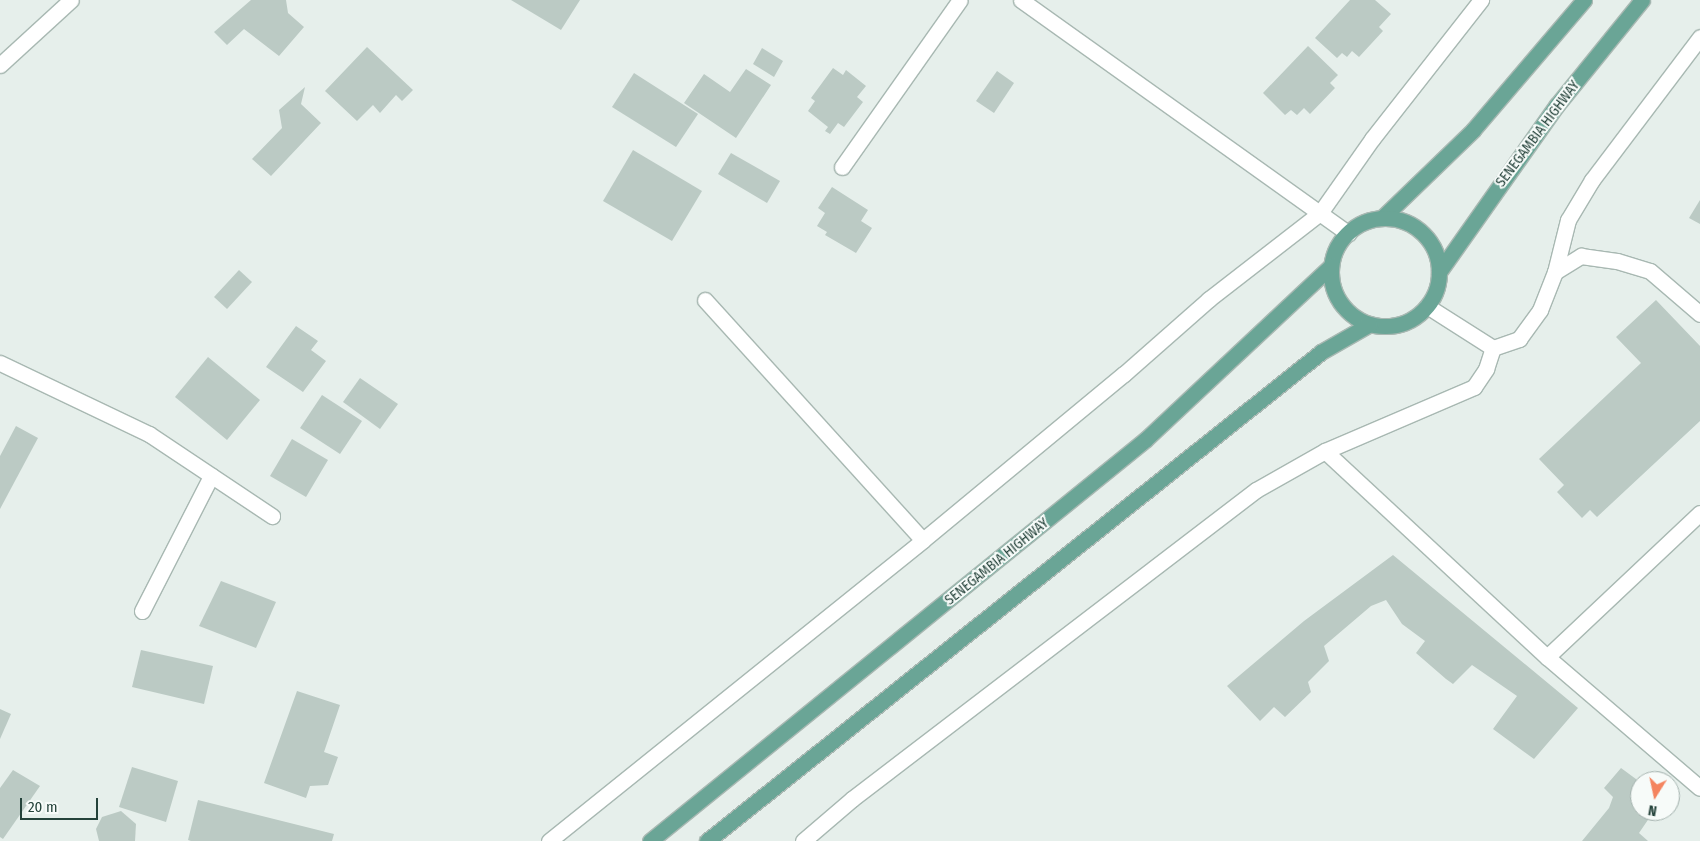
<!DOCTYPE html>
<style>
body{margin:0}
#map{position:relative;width:1700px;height:841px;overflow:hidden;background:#e6efeb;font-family:"Fira Sans Condensed",sans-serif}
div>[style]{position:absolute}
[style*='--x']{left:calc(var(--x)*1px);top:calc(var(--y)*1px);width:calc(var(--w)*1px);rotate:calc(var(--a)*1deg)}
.building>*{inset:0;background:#bbcac4}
.roads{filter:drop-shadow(1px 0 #a8b8b2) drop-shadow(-1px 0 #a8b8b2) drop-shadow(0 1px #a8b8b2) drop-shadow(0 -1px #a8b8b2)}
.minor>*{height:15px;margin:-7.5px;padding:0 7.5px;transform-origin:7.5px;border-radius:7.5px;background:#fff}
.major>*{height:15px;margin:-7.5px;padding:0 7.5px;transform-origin:7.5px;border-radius:7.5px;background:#6aa596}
.major>.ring{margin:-7.5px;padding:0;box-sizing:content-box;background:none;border:15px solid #6aa596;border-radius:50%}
span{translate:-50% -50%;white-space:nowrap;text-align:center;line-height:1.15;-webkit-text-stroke:4px #f7fbf9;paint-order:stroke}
.street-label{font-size:14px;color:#24423a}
.north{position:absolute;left:1630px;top:771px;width:50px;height:50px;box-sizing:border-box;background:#f7fbf9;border:1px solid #a3b1ad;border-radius:50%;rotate:190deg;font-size:14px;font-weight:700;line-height:20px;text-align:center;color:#24423a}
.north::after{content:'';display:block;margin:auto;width:18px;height:22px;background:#f4845f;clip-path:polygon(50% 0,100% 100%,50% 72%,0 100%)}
.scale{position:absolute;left:20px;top:798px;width:78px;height:22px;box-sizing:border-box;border:2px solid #24423a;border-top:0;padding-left:6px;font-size:15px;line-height:18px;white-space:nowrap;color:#24423a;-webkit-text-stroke:4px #f7fbf9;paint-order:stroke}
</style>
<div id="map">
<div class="building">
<div style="clip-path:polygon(251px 0,286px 0,288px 13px,304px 27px,279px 56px,244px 29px,227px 45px,214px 32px)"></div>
<div style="clip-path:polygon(511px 0,580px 0,561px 30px)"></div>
<div style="clip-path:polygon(1350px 0,1375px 0,1391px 14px,1379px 27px,1383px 31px,1359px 57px,1352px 51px,1347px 57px,1342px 53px,1337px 58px,1315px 38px)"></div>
<div style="clip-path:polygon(1308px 46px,1338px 75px,1330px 83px,1335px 88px,1310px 114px,1304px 108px,1297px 115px,1291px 110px,1285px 115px,1263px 93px)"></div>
<div style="clip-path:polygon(367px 47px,413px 90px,402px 101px,396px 95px,380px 113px,373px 105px,357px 121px,325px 91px)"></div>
<div style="clip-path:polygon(762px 48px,783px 61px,774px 77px,753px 64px)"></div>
<div style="clip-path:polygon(833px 68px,843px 75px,846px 70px,866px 86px,857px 97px,863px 102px,844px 127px,838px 123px,830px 134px,825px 131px,828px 127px,808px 111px,815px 101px,811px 98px)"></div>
<div style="clip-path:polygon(746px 69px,771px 85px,736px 138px,684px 103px,704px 74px,730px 92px)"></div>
<div style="clip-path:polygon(997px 71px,1014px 83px,994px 113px,976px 101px)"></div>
<div style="clip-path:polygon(634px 73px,698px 114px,676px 147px,612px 107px)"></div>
<div style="clip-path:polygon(305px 87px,301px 104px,321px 123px,271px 176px,252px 159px,282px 128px,279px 110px)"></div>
<div style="clip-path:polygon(633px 150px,702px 191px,672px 241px,603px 201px)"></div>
<div style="clip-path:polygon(731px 153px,780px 181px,767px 203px,718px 174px)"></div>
<div style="clip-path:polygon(832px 187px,868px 210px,861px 221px,872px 228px,856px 253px,825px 235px,827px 232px,817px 226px,825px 213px,818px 208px)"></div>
<div style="clip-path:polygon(1700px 200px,1700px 224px,1689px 218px)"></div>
<div style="clip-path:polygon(239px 270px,252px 282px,227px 309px,214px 297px)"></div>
<div style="clip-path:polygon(1656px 300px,1700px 346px,1700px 421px,1597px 517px,1590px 510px,1582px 518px,1557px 492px,1564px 485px,1539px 459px,1641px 363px,1616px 337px)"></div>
<div style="clip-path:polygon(296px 326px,318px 341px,311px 350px,326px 361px,303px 392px,266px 367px)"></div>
<div style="clip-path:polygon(208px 357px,260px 400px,227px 440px,175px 397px)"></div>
<div style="clip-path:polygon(360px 378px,398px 404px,380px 429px,343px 402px)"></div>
<div style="clip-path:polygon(322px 395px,362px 421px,340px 454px,300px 428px)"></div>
<div style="clip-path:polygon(16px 426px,38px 438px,0 509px,0 456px)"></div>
<div style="clip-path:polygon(292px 439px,328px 460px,306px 497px,270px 476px)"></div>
<div style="clip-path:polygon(1393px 555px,1578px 708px,1534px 759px,1493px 729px,1517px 696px,1472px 665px,1453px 684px,1446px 679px,1416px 653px,1425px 641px,1402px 624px,1386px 600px,1371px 606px,1324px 646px,1329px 661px,1308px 682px,1311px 692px,1285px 717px,1274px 707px,1260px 721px,1227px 686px,1304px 621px)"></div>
<div style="clip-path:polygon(221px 581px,276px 602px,256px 648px,199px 626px)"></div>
<div style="clip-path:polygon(141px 650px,213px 666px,204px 704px,132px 687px)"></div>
<div style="clip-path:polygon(297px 691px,340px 705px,324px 752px,338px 757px,328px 785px,310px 786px,306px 798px,264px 783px)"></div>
<div style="clip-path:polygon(0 709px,11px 714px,0 739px)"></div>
<div style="clip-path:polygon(132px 767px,178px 781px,166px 822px,119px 807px)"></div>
<div style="clip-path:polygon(1621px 768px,1640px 782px,1640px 811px,1654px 811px,1639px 833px,1648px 841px,1582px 841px,1609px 808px,1613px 797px,1604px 788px)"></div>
<div style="clip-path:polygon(13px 770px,40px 786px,3px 839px,0 837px,0 788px)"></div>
<div style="clip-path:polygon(198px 800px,334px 834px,332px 841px,191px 841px,188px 840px)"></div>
<div style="clip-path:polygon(121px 811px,136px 824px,135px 841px,99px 841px,96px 829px,102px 817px)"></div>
</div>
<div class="roads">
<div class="minor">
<div style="--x:1021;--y:0;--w:402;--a:35.5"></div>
<div style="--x:0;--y:65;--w:96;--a:-42.5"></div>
<div style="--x:842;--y:167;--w:204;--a:-54.8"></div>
<div style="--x:1555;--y:272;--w:54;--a:-76"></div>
<div style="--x:1568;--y:220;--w:47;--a:-59"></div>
<div style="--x:1592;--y:180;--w:179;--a:-52.9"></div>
<div style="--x:705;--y:300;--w:324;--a:47.8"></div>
<div style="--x:1427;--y:306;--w:78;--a:32.5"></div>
<div style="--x:1493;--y:348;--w:28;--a:-19"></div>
<div style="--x:1519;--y:339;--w:36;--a:-54"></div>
<div style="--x:1540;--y:310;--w:41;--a:-68.5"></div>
<div style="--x:1555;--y:272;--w:31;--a:-32"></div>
<div style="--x:1581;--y:256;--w:36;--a:8"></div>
<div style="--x:1617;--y:261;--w:34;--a:17"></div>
<div style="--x:1650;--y:271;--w:66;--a:40.7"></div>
<div style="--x:0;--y:363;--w:165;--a:25.5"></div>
<div style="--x:149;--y:434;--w:148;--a:33.7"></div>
<div style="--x:1325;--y:451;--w:303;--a:42.9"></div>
<div style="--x:1547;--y:657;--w:201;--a:40.6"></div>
<div style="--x:142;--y:611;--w:152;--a:-62.9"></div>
<div style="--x:1547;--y:657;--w:210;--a:-43.3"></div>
<div style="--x:549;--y:841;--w:480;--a:-38.8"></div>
<div style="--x:923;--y:540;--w:261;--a:-39.6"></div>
<div style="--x:1124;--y:374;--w:113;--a:-41.4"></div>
<div style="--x:1209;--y:299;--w:140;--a:-37.8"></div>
<div style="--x:1320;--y:213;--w:90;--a:-54.9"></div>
<div style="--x:1372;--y:139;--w:177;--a:-51.9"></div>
<div style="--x:803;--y:841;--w:65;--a:-40.6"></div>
<div style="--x:852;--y:799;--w:509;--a:-37.41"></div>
<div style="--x:1256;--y:490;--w:79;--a:-29.5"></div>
<div style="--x:1325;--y:451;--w:162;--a:-23.2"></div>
<div style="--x:1474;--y:387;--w:22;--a:-56"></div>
<div style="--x:1486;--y:369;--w:22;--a:-72"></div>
</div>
<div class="major">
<div style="--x:1382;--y:218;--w:127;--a:-44"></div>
<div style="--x:1473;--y:130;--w:171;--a:-49.5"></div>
<div class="ring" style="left:1331px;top:218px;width:93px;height:93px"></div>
<div style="--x:1439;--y:272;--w:204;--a:-54.8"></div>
<div style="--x:1557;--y:105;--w:135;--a:-51"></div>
<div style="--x:650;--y:841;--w:638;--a:-39.02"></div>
<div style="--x:1146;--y:439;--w:253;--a:-43.1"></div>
<div style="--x:707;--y:841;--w:785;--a:-38.53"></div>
<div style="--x:1321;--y:352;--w:56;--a:-29.7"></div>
</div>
</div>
<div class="street-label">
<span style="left:1538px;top:134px;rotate:-53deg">SENEGAMBIA HIGHWAY</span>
<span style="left:997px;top:562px;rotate:-39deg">SENEGAMBIA HIGHWAY</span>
</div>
<div class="north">N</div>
<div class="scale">20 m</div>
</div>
